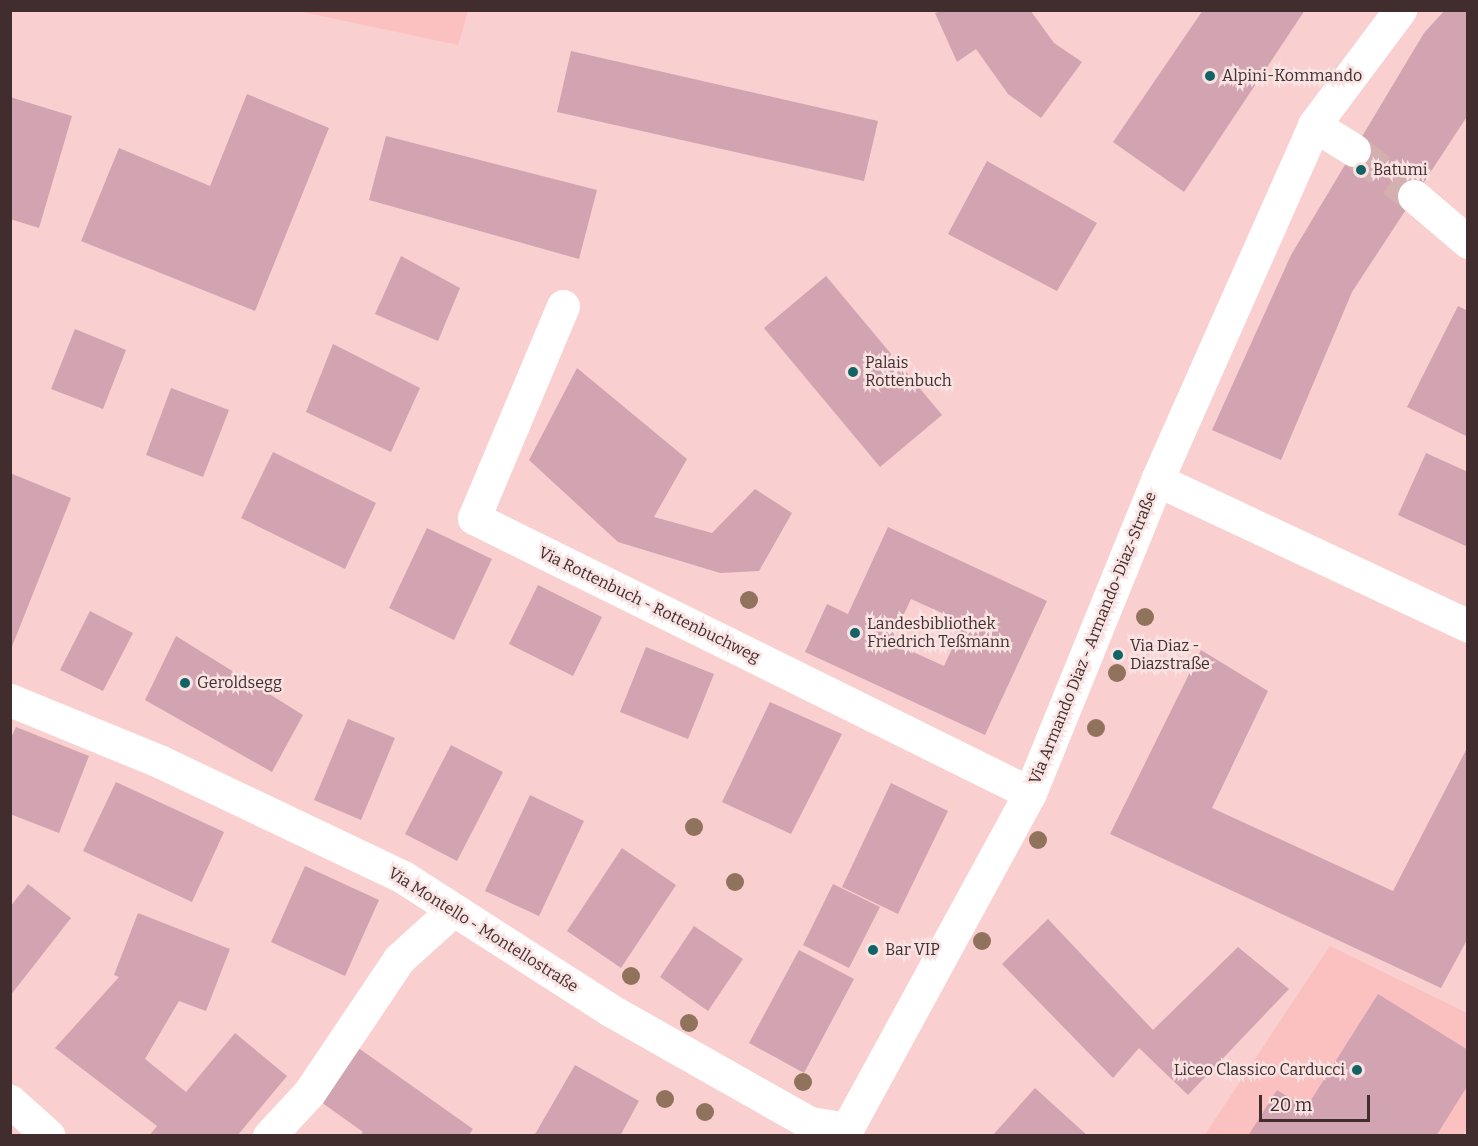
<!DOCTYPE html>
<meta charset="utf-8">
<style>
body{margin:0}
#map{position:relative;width:1478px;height:1146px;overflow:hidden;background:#f9d0cf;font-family:Bitter,serif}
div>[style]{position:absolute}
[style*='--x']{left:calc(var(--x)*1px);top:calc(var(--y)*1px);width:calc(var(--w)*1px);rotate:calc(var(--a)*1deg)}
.built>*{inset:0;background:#fbc0c0}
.building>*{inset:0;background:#d2a3b1}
.minor-tunnel>*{height:33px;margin-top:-16.5px;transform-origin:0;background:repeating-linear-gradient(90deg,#d4afaf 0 33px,transparent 0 49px)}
.minor>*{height:33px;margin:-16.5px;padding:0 16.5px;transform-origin:16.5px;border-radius:16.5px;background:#fff}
.trees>*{width:18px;height:18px;margin:-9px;border-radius:50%;background:#91725d}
.dots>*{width:16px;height:16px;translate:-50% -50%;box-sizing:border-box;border:3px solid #f8e3e2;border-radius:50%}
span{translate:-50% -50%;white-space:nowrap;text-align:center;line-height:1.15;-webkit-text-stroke:5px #f8e3e2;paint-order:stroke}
.poi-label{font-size:16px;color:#412d2d}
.left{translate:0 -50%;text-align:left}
.right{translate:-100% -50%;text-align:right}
.street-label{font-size:16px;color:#412d2d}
.frame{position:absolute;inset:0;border:12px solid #412d2d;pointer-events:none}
.scale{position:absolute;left:1259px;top:1095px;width:111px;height:27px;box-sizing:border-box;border:3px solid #412d2d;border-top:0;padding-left:8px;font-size:18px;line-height:21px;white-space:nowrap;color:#412d2d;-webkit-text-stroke:4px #f8e3e2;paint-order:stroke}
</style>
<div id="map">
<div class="built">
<div style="clip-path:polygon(298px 11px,468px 10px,468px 11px,458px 45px)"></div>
<div style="clip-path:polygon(1330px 946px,1467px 1013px,1468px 1127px,1463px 1135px,1204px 1136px)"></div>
</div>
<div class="building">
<div style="clip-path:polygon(944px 10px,1030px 10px,1054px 43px,1082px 62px,1041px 118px,1008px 94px,976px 49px,957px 62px,935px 13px)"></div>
<div style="clip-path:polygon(1203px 10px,1305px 10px,1184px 192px,1113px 142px)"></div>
<div style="clip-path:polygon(1445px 10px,1468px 10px,1468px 115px,1352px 292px,1281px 460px,1212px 430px,1291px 255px,1424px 33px)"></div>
<div style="clip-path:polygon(571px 51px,878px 121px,864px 181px,557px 112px)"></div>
<div style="clip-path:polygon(247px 94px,329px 128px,255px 311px,81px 241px,119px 148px,210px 186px)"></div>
<div style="clip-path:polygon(10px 97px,72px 116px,39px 228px,10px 219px)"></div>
<div style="clip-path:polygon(386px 136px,597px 190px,579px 259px,369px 200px)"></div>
<div style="clip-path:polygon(987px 161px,1097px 223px,1057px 291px,948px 234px)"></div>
<div style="clip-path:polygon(401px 256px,460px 288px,438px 341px,375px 314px)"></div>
<div style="clip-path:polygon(826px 276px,942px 415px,880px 467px,764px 328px)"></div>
<div style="clip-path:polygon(1458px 306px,1468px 311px,1468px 437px,1407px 407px)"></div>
<div style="clip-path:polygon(75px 329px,126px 350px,103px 409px,51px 389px)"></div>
<div style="clip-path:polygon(333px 344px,420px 388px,391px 452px,306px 412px)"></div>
<div style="clip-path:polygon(577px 368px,687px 459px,654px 517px,712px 533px,755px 489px,792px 513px,759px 571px,720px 573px,618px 542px,529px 460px)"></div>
<div style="clip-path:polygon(171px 388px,229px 410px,203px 477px,146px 455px)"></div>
<div style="clip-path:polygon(273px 452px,376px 503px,345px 569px,241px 518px)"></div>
<div style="clip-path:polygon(1426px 453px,1468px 472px,1468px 547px,1398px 515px)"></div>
<div style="clip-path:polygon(10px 473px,71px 498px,11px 649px,10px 649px)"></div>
<div style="clip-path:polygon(evenodd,888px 527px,1047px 601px,985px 735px,805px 652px,827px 604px,848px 614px,888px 527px,911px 599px,964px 623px,944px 666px,891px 642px,911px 599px)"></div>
<div style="clip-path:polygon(427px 528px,492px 559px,454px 640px,389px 608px)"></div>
<div style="clip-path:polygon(538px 585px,602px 617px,573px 676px,509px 644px)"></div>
<div style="clip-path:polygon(90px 611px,133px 633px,103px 691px,60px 670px)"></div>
<div style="clip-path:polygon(176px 636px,303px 715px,272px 772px,145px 700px)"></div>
<div style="clip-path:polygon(646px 647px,714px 674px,688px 739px,620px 712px)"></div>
<div style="clip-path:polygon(1201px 650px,1268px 691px,1212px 808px,1393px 891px,1468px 746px,1468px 938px,1441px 988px,1110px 834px)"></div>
<div style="clip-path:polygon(770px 702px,842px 734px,791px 834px,722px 802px)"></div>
<div style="clip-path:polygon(348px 719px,395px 738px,361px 820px,314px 800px)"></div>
<div style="clip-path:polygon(16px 727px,89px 756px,59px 833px,10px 814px,10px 740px)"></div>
<div style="clip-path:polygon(451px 745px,503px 772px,457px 861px,405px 834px)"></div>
<div style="clip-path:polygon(116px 782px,224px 832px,192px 902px,83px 851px)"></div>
<div style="clip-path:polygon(891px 783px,948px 811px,898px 914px,842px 887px)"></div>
<div style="clip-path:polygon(530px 795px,584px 821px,539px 916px,485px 891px)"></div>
<div style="clip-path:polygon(622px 848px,676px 885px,621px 968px,567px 931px)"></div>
<div style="clip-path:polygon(305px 866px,379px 900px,345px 976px,271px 942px)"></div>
<div style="clip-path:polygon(28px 884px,71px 918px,10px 996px,10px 907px)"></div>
<div style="clip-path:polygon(833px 884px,880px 907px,849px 968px,803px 945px)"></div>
<div style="clip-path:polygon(138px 913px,230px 949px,206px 1011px,179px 1001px,145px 1059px,186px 1092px,235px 1033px,287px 1076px,237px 1136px,149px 1136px,157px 1126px,55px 1048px,119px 977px,114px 975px)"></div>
<div style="clip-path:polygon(1048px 919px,1153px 1030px,1238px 947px,1289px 989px,1188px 1095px,1139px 1048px,1113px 1078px,1002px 964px)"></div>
<div style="clip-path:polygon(694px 926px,743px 959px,708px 1011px,660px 977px)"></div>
<div style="clip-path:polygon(799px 950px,854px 979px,804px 1073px,749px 1043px)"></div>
<div style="clip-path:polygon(1378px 994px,1468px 1050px,1468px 1085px,1436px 1136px,1248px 1136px,1277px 1090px,1306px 1108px)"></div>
<div style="clip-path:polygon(357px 1047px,473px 1129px,468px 1136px,359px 1136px,363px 1132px,321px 1102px)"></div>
<div style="clip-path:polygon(575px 1065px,639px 1101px,620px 1136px,534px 1136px)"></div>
<div style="clip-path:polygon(1035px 1088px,1088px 1136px,992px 1136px)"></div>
</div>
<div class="minor-tunnel">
<div style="--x:1354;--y:150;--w:76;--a:37.5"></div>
</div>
<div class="minor">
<div style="--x:1314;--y:125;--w:47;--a:32"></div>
<div style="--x:1414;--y:196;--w:71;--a:40.4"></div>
<div style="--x:563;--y:306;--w:230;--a:112.8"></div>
<div style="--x:474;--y:518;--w:620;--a:26.32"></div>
<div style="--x:1157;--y:480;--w:344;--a:25.1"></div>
<div style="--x:10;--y:700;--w:161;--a:22.3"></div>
<div style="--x:159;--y:761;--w:270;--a:25.4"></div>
<div style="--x:403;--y:877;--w:246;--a:32.7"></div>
<div style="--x:610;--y:1010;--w:230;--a:29.5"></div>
<div style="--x:810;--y:1123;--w:38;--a:9"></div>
<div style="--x:10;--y:1101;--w:52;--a:41.9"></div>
<div style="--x:269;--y:1136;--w:59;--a:-47.1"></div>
<div style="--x:309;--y:1093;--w:161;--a:-56.1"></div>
<div style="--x:399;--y:959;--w:70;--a:-42.1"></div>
<div style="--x:843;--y:1136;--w:391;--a:-61.4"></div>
<div style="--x:1030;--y:793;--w:338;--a:-67.9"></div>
<div style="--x:1157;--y:480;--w:388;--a:-66.1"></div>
<div style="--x:1314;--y:125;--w:144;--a:-53.2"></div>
</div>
<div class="trees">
<div style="left:749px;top:600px"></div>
<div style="left:1145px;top:617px"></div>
<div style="left:1117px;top:673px"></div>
<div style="left:1096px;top:728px"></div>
<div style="left:694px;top:827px"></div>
<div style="left:1038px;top:840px"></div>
<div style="left:735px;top:882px"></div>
<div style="left:982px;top:941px"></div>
<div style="left:631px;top:976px"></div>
<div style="left:689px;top:1023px"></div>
<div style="left:803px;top:1082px"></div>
<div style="left:665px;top:1099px"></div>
<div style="left:705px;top:1112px"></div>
</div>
<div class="dots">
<div style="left:1210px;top:76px;background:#126366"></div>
<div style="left:1361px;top:170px;background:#126366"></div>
<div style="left:853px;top:372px;background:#126366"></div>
<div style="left:855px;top:633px;background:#126366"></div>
<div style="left:1118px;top:655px;background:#126366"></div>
<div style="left:185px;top:683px;background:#126366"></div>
<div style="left:873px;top:950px;background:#126366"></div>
<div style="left:1357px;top:1070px;background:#126366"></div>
</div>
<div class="poi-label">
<span class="left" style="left:1222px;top:76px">Alpini-Kommando</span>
<span class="left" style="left:1373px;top:170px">Batumi</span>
<span class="left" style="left:865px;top:372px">Palais<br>Rottenbuch</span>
<span class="left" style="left:867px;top:633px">Landesbibliothek<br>Friedrich Teßmann</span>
<span class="left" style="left:1130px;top:655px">Via Diaz -<br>Diazstraße</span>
<span class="left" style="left:197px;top:683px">Geroldsegg</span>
<span class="left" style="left:885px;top:950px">Bar VIP</span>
<span class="right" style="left:1345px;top:1070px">Liceo Classico Carducci</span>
</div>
<div class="street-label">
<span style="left:649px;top:605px;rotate:26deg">Via Rottenbuch - Rottenbuchweg</span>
<span style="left:1093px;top:638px;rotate:-68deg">Via Armando Diaz - Armando-Diaz-Straße</span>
<span style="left:483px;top:930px;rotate:32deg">Via Montello - Montellostraße</span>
</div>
<div class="frame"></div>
<div class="scale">20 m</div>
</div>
